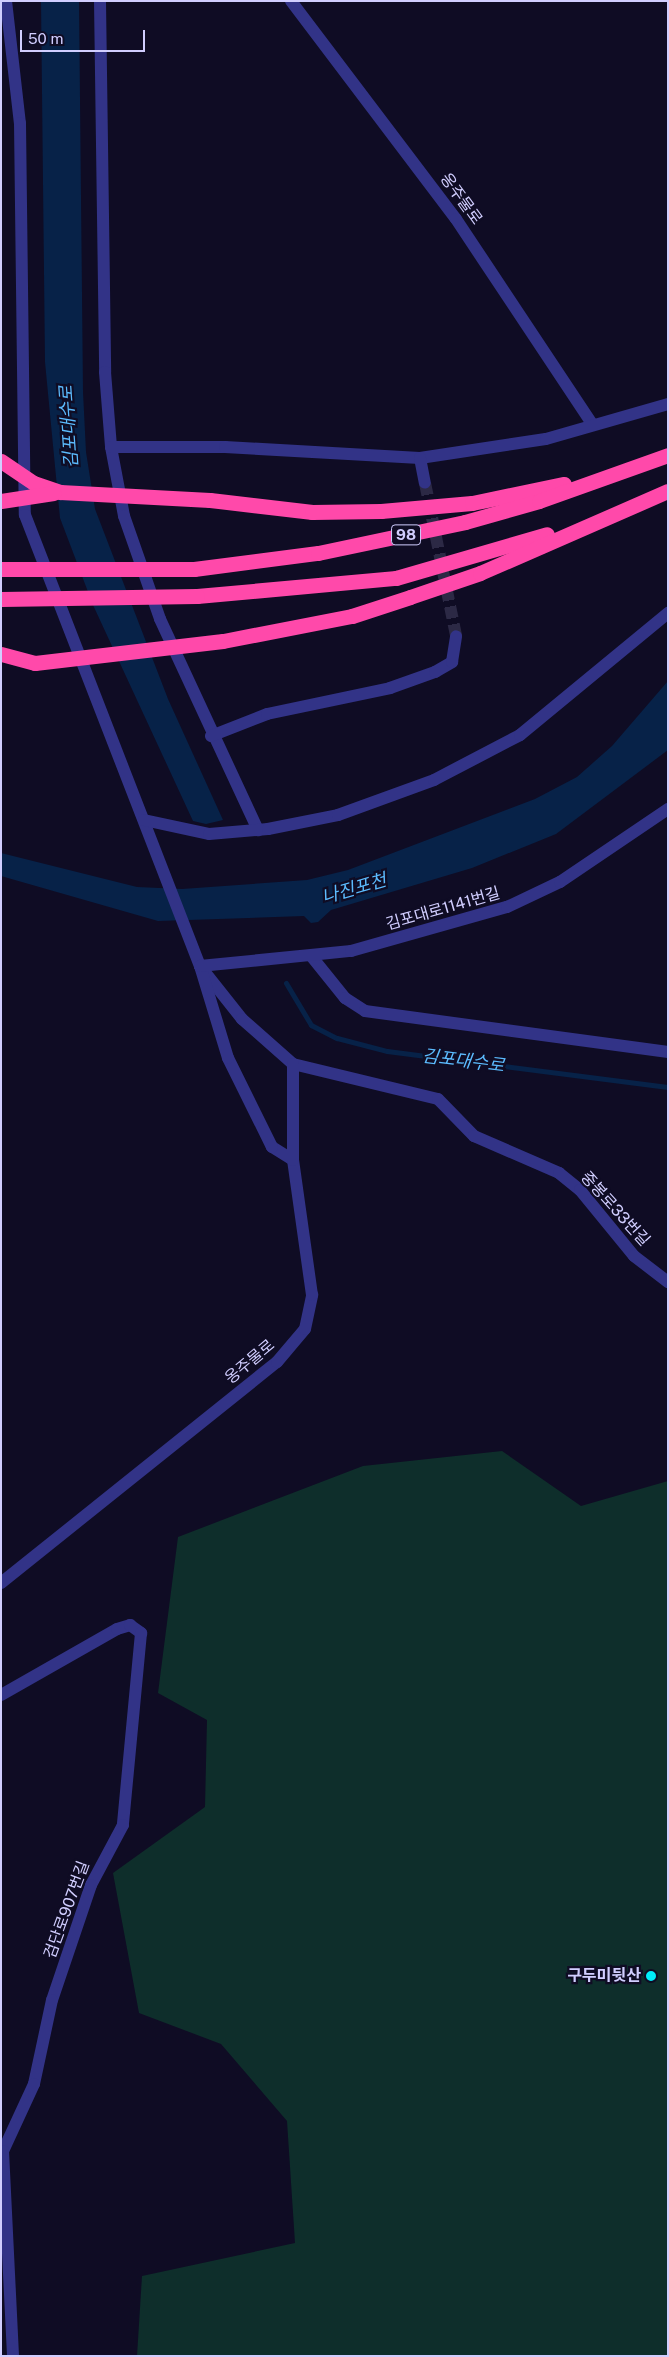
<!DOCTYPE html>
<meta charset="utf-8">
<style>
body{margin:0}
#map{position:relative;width:669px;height:2357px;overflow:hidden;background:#0f0c24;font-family:"Public Sans","Noto Sans KR",sans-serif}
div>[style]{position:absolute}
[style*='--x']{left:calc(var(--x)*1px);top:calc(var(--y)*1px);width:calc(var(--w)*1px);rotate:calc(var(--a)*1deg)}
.green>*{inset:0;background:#0e2e2b}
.water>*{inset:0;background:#072248}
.stream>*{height:5px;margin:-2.5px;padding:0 2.5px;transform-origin:2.5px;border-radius:2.5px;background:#072248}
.minor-tunnel>*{height:12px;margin-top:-6px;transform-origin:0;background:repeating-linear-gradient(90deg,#2c2945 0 12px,transparent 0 18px)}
.minor>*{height:12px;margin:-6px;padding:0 6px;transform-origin:6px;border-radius:6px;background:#323387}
.highway>*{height:15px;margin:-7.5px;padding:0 7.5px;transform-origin:7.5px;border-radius:7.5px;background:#ff49aa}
.highway-bridge>*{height:15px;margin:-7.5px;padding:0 7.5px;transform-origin:7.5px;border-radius:7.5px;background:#ff49aa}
.dots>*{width:14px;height:14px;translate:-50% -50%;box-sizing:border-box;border:2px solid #0f0c24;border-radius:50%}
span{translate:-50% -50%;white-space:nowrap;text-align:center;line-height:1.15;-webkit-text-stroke:4.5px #0f0c24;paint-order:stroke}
.shield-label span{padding:1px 4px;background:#0f0c24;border:1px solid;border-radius:4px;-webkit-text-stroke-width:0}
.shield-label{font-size:15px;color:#d1ceff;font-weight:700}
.street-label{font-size:16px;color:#d1ceff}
.poi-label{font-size:16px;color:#d1ceff;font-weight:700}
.right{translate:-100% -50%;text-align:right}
.water-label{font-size:18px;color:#5cbcff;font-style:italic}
.frame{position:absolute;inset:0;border:2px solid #d1ceff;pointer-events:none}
.scale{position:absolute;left:20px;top:30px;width:125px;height:22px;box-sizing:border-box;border:2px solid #d1ceff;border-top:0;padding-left:6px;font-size:15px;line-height:18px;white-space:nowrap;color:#d1ceff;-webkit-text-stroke:4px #0f0c24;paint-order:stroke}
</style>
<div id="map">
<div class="green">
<div style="clip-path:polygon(502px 1451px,581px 1506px,668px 1481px,668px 2356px,137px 2356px,142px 2276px,295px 2243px,287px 2121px,221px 2044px,139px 2013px,113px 1873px,205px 1807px,207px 1720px,158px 1693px,178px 1537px,363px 1466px)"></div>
</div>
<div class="water">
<div style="clip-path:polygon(41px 1px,79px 1px,83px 392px,86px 452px,95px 509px,168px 699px,223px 820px,206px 824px,193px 821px,93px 605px,60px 518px,45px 362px)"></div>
<div style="clip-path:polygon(668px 681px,668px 750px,556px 834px,472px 868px,331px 910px,318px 922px,311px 923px,304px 916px,158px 921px,1px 876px,1px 853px,137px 887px,182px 889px,307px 880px,348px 870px,535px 799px,577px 777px,612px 746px)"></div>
</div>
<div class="stream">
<div style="--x:286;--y:983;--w:49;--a:59.2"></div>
<div style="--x:311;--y:1025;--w:29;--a:27"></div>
<div style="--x:337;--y:1038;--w:52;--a:14.6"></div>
<div style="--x:387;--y:1051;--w:283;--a:7.3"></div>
</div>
<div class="minor-tunnel">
<div style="--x:425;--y:483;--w:156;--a:78.5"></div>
</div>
<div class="minor">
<div style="--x:6;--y:1;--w:123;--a:83.5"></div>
<div style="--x:20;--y:123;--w:392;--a:89.3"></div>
<div style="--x:25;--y:515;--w:484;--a:68.8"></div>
<div style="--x:200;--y:966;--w:68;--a:51.6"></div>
<div style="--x:242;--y:1019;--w:68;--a:41.4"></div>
<div style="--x:293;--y:1064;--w:149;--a:13.6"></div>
<div style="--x:438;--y:1099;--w:52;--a:45.8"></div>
<div style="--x:474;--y:1136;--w:93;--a:23.5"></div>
<div style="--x:559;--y:1173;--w:27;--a:39"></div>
<div style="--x:580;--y:1190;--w:85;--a:50.7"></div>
<div style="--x:634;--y:1256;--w:43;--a:37.4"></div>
<div style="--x:100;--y:1;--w:371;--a:89.2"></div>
<div style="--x:105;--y:372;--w:75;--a:85.4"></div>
<div style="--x:111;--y:447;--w:70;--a:79.3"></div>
<div style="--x:124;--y:516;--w:109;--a:70.7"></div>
<div style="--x:160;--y:619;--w:233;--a:65.1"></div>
<div style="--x:291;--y:1;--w:273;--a:52.9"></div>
<div style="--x:456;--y:219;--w:247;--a:56.4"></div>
<div style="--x:111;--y:447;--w:114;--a:0"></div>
<div style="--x:225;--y:447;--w:195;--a:3.2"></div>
<div style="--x:420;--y:458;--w:127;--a:-8.6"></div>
<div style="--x:546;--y:439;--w:127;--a:-16"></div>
<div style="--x:420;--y:458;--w:25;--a:79"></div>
<div style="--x:211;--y:736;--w:60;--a:-21.4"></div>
<div style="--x:267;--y:714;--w:126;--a:-11.9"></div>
<div style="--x:390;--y:688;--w:48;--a:-19.6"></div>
<div style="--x:435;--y:672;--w:20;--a:-30"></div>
<div style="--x:452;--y:662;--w:26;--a:-81"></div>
<div style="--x:144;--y:820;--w:66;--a:12.2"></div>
<div style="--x:209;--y:834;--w:59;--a:-4.8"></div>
<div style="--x:268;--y:829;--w:71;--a:-11.3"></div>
<div style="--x:338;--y:815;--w:102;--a:-20"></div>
<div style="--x:434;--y:780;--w:97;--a:-27.6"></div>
<div style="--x:520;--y:735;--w:192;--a:-39.5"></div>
<div style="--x:312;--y:957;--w:53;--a:51.2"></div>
<div style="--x:345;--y:998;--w:24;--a:33"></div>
<div style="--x:365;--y:1011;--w:306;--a:7.7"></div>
<div style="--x:293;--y:1160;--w:25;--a:-148"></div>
<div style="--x:272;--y:1147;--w:99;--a:-116.3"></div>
<div style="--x:228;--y:1058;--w:96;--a:-106.9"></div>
<div style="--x:200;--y:966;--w:152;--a:-5.7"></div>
<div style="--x:351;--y:951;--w:162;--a:-15.8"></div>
<div style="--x:507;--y:907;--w:59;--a:-25.3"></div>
<div style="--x:560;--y:882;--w:130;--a:-34.1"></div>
<div style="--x:1;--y:1583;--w:354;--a:-38.7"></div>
<div style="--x:277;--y:1362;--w:43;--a:-49.7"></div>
<div style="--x:305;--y:1329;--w:35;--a:-78"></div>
<div style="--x:312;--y:1295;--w:136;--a:-98"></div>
<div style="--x:293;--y:1160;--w:96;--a:-90"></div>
<div style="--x:1;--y:1695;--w:133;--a:-29.6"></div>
<div style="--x:117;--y:1629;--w:14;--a:-17"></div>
<div style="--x:130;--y:1625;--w:14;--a:36"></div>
<div style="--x:141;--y:1633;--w:193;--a:95.4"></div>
<div style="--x:123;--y:1825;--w:68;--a:118.1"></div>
<div style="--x:91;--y:1885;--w:121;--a:108.7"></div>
<div style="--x:52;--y:2000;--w:86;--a:102.1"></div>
<div style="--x:34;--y:2084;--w:74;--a:114.8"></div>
<div style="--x:3;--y:2151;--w:205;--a:87.2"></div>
</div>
<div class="highway">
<div style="--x:210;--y:500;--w:103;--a:6.7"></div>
<div style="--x:312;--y:512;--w:69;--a:-0.8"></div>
<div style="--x:381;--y:511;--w:91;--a:-5"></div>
<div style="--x:472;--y:503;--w:94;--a:-11.7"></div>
<div style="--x:194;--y:569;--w:125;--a:-7.4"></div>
<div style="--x:318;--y:553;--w:150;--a:-11.9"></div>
<div style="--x:465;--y:522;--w:77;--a:-15.8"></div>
<div style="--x:539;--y:501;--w:137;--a:-19.6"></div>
<div style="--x:197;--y:596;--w:200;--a:-5.2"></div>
<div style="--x:396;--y:578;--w:157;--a:-16.2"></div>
<div style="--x:223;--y:641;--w:131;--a:-11"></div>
<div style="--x:352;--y:616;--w:61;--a:-18.1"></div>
<div style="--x:410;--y:597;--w:74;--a:-18.9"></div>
<div style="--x:480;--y:573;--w:205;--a:-23.6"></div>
<div style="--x:1;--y:654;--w:35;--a:15"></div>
</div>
<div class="highway-bridge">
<div style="--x:1;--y:461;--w:40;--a:34"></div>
<div style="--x:34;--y:483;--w:28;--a:19"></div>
<div style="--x:60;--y:492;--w:150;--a:3.1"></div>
<div style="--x:1;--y:501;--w:53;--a:-8.7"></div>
<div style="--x:1;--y:569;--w:193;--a:0"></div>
<div style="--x:1;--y:599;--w:196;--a:-0.9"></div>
<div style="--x:35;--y:663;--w:189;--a:-6.7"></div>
</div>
<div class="dots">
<div style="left:651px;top:1976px;background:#00edf9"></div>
</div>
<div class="shield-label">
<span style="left:406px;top:535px">98</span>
</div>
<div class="street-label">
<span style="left:461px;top:199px;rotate:54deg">옹주물로</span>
<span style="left:443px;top:909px;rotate:-16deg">김포대로1141번길</span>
<span style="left:615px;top:1209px;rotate:48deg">중봉로33번길</span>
<span style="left:250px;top:1362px;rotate:-40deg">옹주물로</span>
<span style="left:67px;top:1910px;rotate:-70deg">검단로907번길</span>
</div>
<div class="poi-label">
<span class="right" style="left:641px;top:1976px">구두미뒷산</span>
</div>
<div class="water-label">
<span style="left:69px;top:427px;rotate:-94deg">김포대수로</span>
<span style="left:354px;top:889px;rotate:-16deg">나진포천</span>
<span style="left:463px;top:1061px;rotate:7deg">김포대수로</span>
</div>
<div class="frame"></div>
<div class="scale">50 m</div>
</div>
